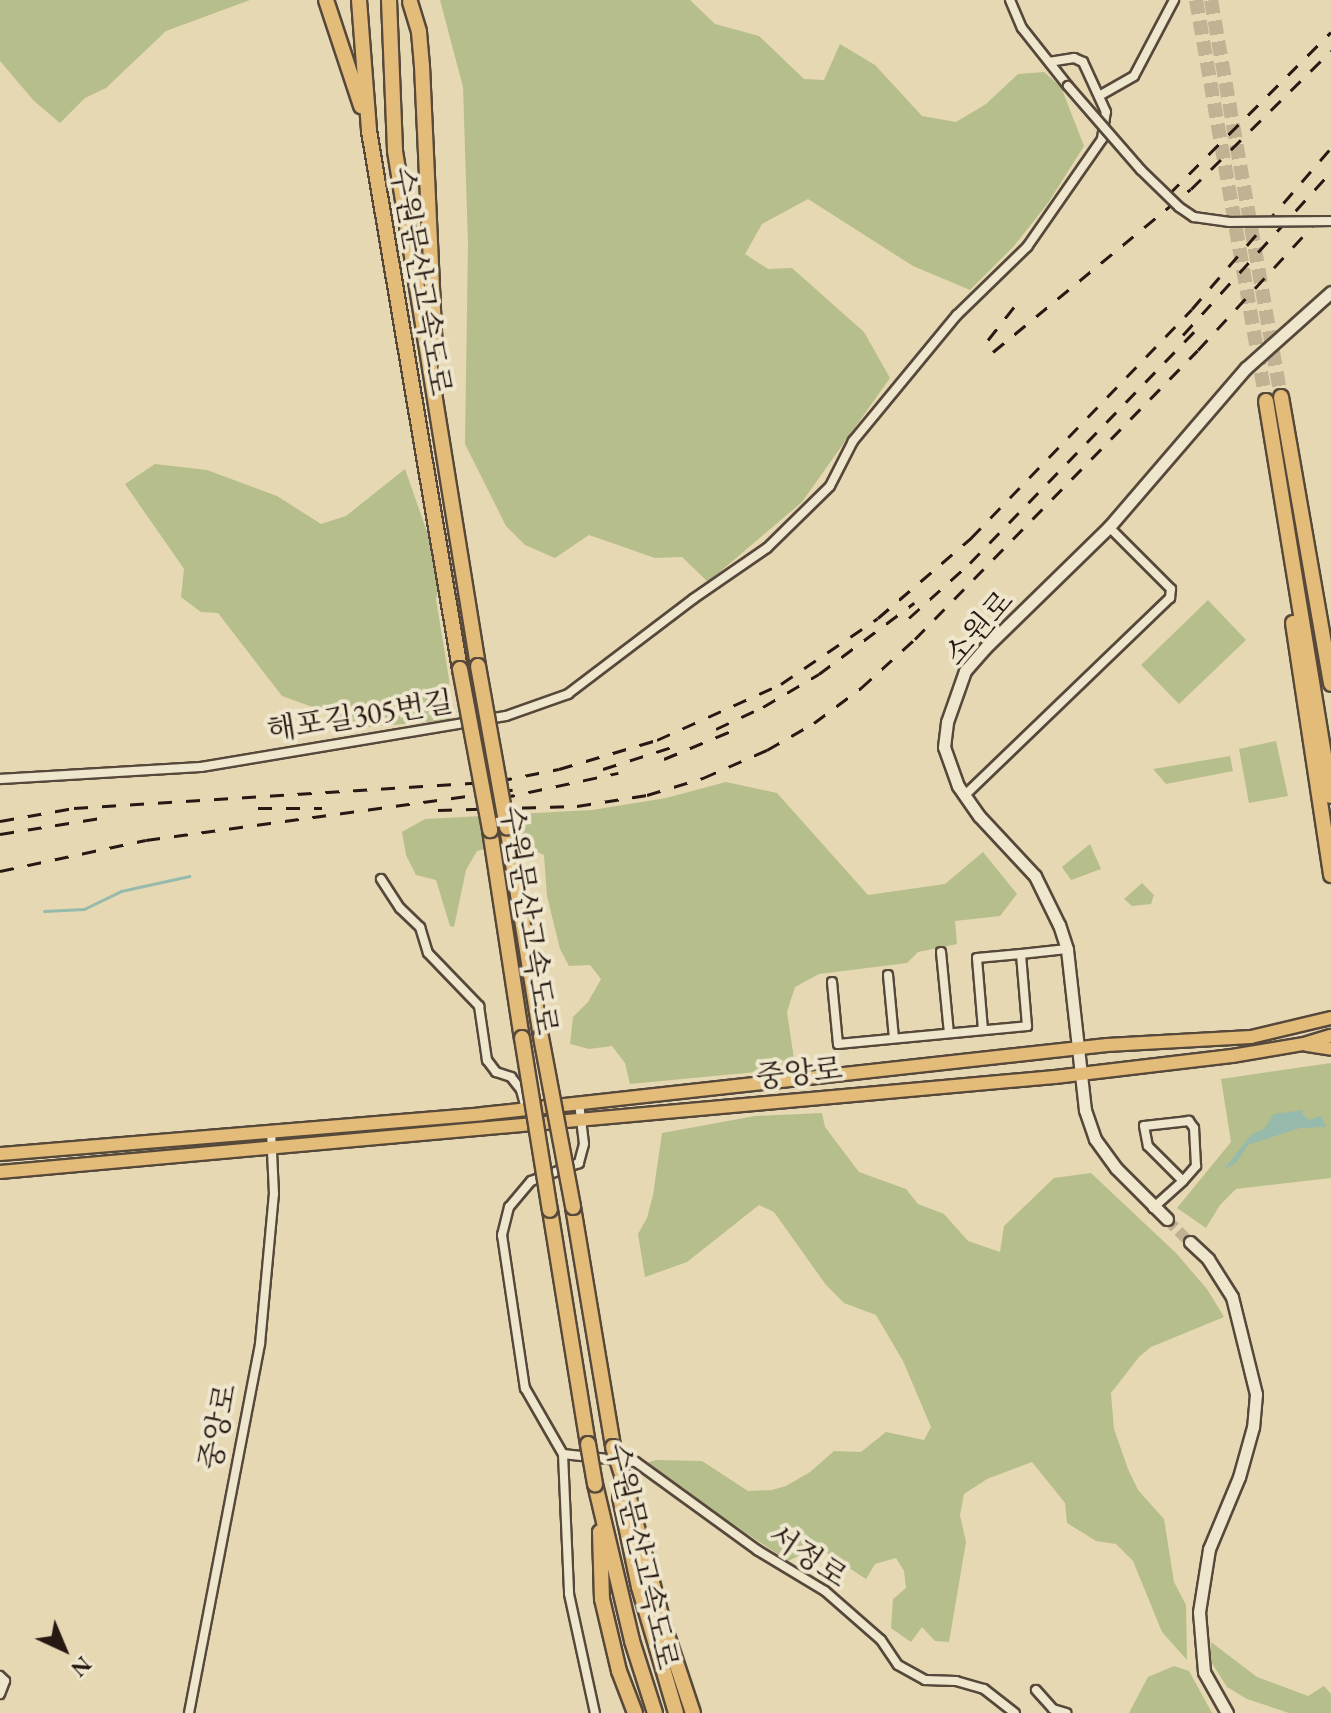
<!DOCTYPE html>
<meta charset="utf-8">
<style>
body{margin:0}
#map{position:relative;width:1331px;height:1713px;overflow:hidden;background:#e6d8b3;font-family:"EB Garamond","Noto Serif KR",serif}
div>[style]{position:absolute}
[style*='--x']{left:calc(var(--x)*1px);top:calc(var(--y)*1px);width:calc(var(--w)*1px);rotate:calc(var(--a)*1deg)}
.green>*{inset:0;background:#b6be8c}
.water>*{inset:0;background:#96baac}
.stream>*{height:3px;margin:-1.5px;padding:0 1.5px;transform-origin:1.5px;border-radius:1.5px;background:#96baac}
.secondary-tunnel>*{height:11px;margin-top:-5.5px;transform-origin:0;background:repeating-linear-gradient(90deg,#c0b293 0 11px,transparent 0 16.5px)}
.trunk-tunnel>*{height:14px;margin-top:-7px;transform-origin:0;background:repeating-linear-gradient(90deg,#c0b293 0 14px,transparent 0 21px)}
.roads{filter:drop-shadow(2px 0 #56483a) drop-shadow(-2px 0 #56483a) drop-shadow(0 2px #56483a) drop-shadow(0 -2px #56483a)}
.minor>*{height:8px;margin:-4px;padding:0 4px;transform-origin:4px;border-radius:4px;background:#efe6ce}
.secondary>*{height:11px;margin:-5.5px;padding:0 5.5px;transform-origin:5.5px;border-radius:5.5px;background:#efe6ce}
.primary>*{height:12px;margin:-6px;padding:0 6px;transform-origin:6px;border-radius:6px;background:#e3bc7a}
.trunk>*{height:14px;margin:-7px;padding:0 7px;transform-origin:7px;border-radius:7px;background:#e3bc7a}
.motorway>*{height:14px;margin:-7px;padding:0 7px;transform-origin:7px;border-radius:7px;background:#e3bc7a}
.rail>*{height:3px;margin-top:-1.5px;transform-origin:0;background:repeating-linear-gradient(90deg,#261812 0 14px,transparent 0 28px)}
.bridges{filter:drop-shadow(2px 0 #56483a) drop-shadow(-2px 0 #56483a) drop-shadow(0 2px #56483a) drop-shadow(0 -2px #56483a)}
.minor-bridge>*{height:8px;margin:-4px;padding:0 4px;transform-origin:4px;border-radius:4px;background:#efe6ce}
.motorway-bridge>*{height:14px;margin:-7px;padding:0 7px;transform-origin:7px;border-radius:7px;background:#e3bc7a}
span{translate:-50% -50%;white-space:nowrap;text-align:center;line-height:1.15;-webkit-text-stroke:8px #efe6ce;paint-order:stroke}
.street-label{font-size:30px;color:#261812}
.north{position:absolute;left:24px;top:1609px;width:80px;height:80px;-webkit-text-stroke:6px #efe6ce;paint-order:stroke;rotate:136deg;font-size:22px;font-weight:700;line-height:32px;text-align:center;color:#261812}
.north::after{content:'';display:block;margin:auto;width:28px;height:36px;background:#261812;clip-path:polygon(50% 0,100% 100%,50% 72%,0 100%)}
</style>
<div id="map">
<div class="green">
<div style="clip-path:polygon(0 0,250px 0,166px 31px,106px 88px,85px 98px,60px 123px,34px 101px,0 61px)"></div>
<div style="clip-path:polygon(440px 0,690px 0,715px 24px,759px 36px,804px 79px,824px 80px,840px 44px,875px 65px,922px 116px,956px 122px,986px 104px,1018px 74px,1044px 72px,1061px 87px,1084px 146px,1048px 203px,1014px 246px,970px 290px,913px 266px,808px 199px,762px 224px,745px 254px,768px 269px,792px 268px,864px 332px,890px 378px,802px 502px,708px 582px,682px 557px,655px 558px,589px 535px,555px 558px,525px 545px,506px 526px,465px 444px,468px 243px,463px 87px)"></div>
<div style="clip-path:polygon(155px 464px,207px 470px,277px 496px,321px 524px,346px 516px,405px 469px,432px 546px,440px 582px,436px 599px,449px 679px,451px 720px,368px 727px,282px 696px,218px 613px,201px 612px,181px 597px,184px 569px,125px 484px)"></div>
<div style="clip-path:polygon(1208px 600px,1246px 640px,1179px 704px,1141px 665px)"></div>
<div style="clip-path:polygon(1276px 741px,1288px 796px,1249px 803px,1239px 749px)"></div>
<div style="clip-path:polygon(1230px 756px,1233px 771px,1166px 784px,1153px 769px)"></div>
<div style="clip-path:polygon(726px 782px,777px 793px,868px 895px,945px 884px,983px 852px,1017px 894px,1000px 916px,955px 921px,957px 944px,918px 952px,907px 963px,819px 974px,795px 987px,787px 1012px,794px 1059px,787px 1069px,630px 1084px,625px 1063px,612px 1046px,589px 1049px,570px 1044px,573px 1017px,588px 1002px,601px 979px,590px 965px,569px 966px,560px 949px,547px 896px,544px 855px,512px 841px,477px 851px,466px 870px,454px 927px,450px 926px,436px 880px,416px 875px,406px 855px,402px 832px,425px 819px,592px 810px,666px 798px)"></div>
<div style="clip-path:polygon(1090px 844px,1101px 869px,1071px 880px,1062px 867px)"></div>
<div style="clip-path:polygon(1142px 883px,1154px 895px,1151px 904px,1132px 906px,1124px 899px)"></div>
<div style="clip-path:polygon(1331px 1063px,1331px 1178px,1236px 1189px,1220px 1205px,1206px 1228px,1177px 1208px,1231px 1142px,1221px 1079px)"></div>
<div style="clip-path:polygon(822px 1113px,825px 1127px,859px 1172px,906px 1189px,918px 1204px,944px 1214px,968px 1241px,1000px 1252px,1004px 1226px,1054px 1178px,1091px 1173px,1176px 1253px,1207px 1289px,1224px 1317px,1151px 1347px,1139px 1357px,1111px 1393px,1114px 1429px,1128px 1469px,1138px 1490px,1164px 1519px,1174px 1582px,1186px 1605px,1187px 1660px,1162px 1632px,1133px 1561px,1116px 1544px,1096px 1541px,1067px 1523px,1065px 1503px,1032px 1462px,987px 1479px,964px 1494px,960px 1515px,966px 1542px,949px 1642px,935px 1641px,922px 1627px,911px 1642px,891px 1628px,893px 1599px,906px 1588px,904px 1571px,896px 1558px,875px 1564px,866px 1579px,817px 1547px,788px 1561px,643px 1464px,656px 1460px,702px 1461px,748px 1491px,772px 1490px,786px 1486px,810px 1472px,834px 1451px,861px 1452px,886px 1432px,924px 1440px,931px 1427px,903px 1361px,876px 1315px,844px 1303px,826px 1285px,774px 1212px,759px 1205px,687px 1262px,645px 1277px,638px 1234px,647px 1218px,653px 1195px,662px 1133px,755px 1116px)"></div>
<div style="clip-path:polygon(1211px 1642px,1257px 1677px,1308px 1696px,1324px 1686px,1331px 1694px,1331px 1713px,1289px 1713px,1247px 1699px,1227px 1687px,1210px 1660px)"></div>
<div style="clip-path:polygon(1174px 1666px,1189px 1671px,1212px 1713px,1129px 1713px,1148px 1677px)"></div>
</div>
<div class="water">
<div style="clip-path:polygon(1303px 1110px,1302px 1113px,1309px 1120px,1321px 1116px,1326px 1127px,1300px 1128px,1248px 1145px,1236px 1163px,1223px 1170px,1252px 1134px,1264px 1129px,1274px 1114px)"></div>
</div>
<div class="stream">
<div style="--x:44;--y:911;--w:40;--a:-2.9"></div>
<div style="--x:84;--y:909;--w:41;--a:-25.9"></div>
<div style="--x:121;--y:891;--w:70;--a:-12.4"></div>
</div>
<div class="secondary-tunnel">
<div style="--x:1167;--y:1219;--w:33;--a:45"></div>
</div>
<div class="trunk-tunnel">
<div style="--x:1196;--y:0;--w:407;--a:80.1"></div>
<div style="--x:1211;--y:0;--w:403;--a:80"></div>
</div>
<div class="roads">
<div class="minor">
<div style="--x:1010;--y:0;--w:30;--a:67"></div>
<div style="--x:1022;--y:28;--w:74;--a:51.6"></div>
<div style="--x:1099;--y:96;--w:40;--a:-29.7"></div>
<div style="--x:1134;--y:76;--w:86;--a:-62.2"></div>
<div style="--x:0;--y:779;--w:201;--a:-3.4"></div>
<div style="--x:201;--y:767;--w:309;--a:-9.5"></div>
<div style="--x:506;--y:716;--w:66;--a:-19.5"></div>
<div style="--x:568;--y:694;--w:157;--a:-37.2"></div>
<div style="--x:693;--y:599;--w:90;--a:-34.6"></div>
<div style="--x:767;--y:548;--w:88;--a:-44.5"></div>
<div style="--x:830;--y:486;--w:51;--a:-62.9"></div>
<div style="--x:853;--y:441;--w:163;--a:-50.5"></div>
<div style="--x:957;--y:315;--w:98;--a:-44.2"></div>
<div style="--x:1027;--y:247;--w:131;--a:-55.2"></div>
<div style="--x:1102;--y:139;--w:27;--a:-82"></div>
<div style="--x:1106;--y:112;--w:55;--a:-114.7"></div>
<div style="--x:1083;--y:62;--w:10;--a:-156"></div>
<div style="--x:1074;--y:58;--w:24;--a:171"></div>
<div style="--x:964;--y:796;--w:286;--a:-43.9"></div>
<div style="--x:1170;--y:598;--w:9;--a:-84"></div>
<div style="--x:1171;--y:589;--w:88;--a:-135"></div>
<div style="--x:381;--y:879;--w:35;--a:57"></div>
<div style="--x:400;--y:908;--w:28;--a:44"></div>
<div style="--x:420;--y:927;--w:27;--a:73"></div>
<div style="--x:428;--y:953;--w:74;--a:46.1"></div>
<div style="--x:479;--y:1006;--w:55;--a:81.6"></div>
<div style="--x:487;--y:1060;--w:15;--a:53"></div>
<div style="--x:496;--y:1072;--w:16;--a:18"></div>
<div style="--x:511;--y:1077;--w:16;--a:52"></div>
<div style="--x:521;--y:1090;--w:20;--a:75"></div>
<div style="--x:941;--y:952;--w:81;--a:84.4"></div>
<div style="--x:888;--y:975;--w:63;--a:84.6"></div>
<div style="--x:832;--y:982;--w:62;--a:84.5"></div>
<div style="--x:838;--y:1044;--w:190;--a:-5.4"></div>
<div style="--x:1027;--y:1026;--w:72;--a:-94.8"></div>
<div style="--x:1021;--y:954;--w:46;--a:-6.2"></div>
<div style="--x:983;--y:1030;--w:72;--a:-94.8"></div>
<div style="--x:977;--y:958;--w:44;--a:-5.2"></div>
<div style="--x:579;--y:1103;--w:41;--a:83"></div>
<div style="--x:584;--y:1144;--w:20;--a:105"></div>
<div style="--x:579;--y:1163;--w:51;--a:159.4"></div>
<div style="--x:531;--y:1181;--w:34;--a:130"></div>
<div style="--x:509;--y:1207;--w:29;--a:104"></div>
<div style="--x:502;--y:1235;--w:155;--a:81.5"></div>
<div style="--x:525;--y:1388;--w:76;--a:60.1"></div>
<div style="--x:563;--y:1454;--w:140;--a:87.5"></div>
<div style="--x:569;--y:1594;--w:122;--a:77.7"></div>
<div style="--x:1153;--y:1208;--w:40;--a:-42"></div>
<div style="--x:1183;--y:1181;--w:20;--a:-49"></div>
<div style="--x:1196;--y:1166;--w:38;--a:-93"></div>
<div style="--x:1194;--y:1128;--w:9;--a:-126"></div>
<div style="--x:1189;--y:1121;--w:45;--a:173.7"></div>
<div style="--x:1144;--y:1126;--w:20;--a:79"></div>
<div style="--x:1148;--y:1146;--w:49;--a:45"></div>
<div style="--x:563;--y:1454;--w:73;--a:6.3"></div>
<div style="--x:636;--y:1462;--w:150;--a:36"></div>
<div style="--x:757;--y:1550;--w:79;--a:31.1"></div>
<div style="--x:825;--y:1591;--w:74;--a:41.2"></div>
<div style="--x:881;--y:1640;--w:30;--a:56"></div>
<div style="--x:898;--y:1665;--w:31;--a:29"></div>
<div style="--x:925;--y:1680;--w:31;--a:2"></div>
<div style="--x:956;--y:1681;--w:29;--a:16"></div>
<div style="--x:984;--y:1689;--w:39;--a:38"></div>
<div style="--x:0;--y:1676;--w:7;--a:45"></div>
<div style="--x:5;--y:1681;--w:14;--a:111"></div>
<div style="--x:1036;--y:1690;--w:25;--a:48"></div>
<div style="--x:1053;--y:1709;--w:14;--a:17"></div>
<div style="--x:189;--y:1713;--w:376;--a:-79.1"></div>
<div style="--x:260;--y:1344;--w:151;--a:-84.7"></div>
<div style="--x:274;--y:1194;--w:63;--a:-92.7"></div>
</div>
<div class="secondary">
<div style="--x:1167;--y:1219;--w:72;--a:-135"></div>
<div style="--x:1116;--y:1168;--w:36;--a:-126"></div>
<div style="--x:1095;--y:1139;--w:31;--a:-109"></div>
<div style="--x:1085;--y:1110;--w:162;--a:-96.4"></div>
<div style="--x:1067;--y:949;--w:25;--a:-108"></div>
<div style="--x:1059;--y:925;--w:55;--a:-116.1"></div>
<div style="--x:1035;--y:876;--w:82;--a:-133"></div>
<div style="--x:979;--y:816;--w:37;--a:-125"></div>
<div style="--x:958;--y:786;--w:41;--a:-109.7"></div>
<div style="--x:944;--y:747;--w:25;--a:-83"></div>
<div style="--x:947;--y:722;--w:54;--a:-70.6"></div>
<div style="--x:965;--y:671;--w:32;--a:-49"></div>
<div style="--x:986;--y:647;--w:172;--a:-44.3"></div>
<div style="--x:1109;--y:527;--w:210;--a:-49.3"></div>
<div style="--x:1246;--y:368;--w:114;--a:-41.8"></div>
<div style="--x:1190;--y:1242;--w:25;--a:43"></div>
<div style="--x:1208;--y:1259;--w:45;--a:57.7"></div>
<div style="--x:1232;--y:1297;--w:100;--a:76.1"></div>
<div style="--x:1256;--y:1394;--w:33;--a:95"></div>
<div style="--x:1253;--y:1427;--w:52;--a:105.6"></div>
<div style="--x:1239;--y:1477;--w:78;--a:112.6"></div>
<div style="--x:1209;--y:1549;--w:64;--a:99"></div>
<div style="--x:1199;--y:1612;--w:60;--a:85.2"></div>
<div style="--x:1204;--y:1672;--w:47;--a:60.7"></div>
</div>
<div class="primary">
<div style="--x:1307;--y:1045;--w:24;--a:9"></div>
<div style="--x:0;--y:1154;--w:484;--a:-4.7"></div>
<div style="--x:482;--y:1114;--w:629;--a:-6.3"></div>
<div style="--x:1107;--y:1045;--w:144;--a:-3.2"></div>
<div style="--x:1251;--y:1037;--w:82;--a:-13.4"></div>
<div style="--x:0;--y:1172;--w:1059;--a:-5.15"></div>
<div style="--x:1055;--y:1077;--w:178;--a:-6.8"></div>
<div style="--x:1232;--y:1056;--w:73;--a:-9.5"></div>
<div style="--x:1304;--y:1044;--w:28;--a:-17"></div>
</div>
<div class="trunk">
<div style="--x:1281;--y:397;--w:291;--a:80.1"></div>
<div style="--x:1266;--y:401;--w:400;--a:80.7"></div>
<div style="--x:1293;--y:623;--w:255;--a:81.4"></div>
</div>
<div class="motorway">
<div style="--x:326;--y:0;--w:112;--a:71.7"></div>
<div style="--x:359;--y:0;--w:131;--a:85.6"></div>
<div style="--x:369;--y:131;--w:546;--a:80.4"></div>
<div style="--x:389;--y:0;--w:151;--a:87.7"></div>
<div style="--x:395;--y:151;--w:522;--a:80.84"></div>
<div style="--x:410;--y:2;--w:31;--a:73"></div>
<div style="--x:419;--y:32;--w:34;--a:85"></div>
<div style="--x:422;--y:66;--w:281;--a:87.4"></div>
<div style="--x:507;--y:827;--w:213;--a:80.8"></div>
<div style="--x:490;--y:830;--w:210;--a:81.3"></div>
<div style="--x:573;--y:1207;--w:243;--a:80.5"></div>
<div style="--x:550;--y:1210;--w:237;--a:80.8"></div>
<div style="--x:595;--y:1484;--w:161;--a:76.7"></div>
<div style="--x:632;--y:1641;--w:76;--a:72.3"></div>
<div style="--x:626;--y:1487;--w:144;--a:74.7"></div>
<div style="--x:664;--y:1626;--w:92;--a:71.6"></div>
<div style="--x:620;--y:1497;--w:92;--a:78.1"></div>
<div style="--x:639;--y:1587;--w:131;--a:73.6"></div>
<div style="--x:600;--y:1532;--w:67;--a:88.3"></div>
<div style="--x:602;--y:1599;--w:74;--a:76.7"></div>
<div style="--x:619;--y:1671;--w:45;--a:69.1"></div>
</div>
</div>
<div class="rail">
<div style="--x:1169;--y:194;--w:229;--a:-45"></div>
<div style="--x:1183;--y:335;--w:220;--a:-47.8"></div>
<div style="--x:988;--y:340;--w:53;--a:-51.8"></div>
<div style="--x:993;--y:352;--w:256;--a:-39.5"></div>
<div style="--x:1191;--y:189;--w:197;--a:-44.6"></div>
<div style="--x:909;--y:618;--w:82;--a:-42"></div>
<div style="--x:970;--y:563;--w:326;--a:-45.9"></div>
<div style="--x:716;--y:729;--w:52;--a:-25.1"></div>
<div style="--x:763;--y:707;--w:65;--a:-30.5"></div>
<div style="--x:819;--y:674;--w:119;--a:-36.8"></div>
<div style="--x:664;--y:759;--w:73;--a:-22.7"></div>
<div style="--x:603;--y:769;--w:76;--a:-17.7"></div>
<div style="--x:501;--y:798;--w:120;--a:-12.1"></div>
<div style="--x:258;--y:808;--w:64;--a:0"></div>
<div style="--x:438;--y:810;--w:139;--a:-1.6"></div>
<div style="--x:577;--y:806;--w:71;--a:-8.9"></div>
<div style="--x:647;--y:795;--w:59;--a:-16.9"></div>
<div style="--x:703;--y:778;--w:70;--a:-23.6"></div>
<div style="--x:767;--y:750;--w:54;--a:-29.9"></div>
<div style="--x:814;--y:723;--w:59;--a:-36.7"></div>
<div style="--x:861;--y:688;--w:73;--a:-42.2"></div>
<div style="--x:915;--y:639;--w:404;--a:-45.6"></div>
<div style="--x:1198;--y:350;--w:196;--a:-47.3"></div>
<div style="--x:0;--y:821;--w:75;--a:-10"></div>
<div style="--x:74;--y:808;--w:425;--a:-3.6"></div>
<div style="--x:498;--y:781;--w:62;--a:-11.1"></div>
<div style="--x:559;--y:769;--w:102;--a:-16.5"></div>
<div style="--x:657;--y:740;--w:136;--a:-24.3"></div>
<div style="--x:781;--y:684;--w:117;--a:-34.2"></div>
<div style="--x:878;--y:618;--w:123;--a:-40.7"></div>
<div style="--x:971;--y:538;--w:318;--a:-46"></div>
<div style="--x:1192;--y:309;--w:213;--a:-49.2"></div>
<div style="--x:0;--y:834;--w:108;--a:-9"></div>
<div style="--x:0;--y:871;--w:149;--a:-12"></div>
<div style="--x:146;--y:840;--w:370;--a:-7.8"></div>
</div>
<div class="bridges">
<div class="minor-bridge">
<div style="--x:1068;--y:86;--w:111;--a:49"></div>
<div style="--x:1141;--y:170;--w:53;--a:44.2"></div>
<div style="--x:1179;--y:207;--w:18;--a:34"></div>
<div style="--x:1194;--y:217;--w:36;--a:8"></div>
<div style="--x:1230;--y:222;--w:101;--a:-0.6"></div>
</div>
<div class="motorway-bridge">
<div style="--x:478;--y:666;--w:164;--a:79.8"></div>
<div style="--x:460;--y:669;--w:164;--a:79.4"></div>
<div style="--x:541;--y:1037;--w:173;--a:79.3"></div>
<div style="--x:522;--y:1038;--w:174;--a:80.8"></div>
<div style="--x:588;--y:1444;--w:41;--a:80.1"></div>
<div style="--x:613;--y:1447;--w:42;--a:72"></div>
</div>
</div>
<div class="street-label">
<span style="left:421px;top:281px;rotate:80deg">수원문산고속도로</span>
<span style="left:979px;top:628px;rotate:-49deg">소원로</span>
<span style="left:360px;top:716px;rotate:-9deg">해포길305번길</span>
<span style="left:529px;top:920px;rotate:81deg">수원문산고속도로</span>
<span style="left:799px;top:1073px;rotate:-6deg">중앙로</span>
<span style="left:218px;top:1427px;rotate:-79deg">중앙로</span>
<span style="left:642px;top:1556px;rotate:77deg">수원문산고속도로</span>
<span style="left:808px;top:1556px;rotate:34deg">서정로</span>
</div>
<div class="north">N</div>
</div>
